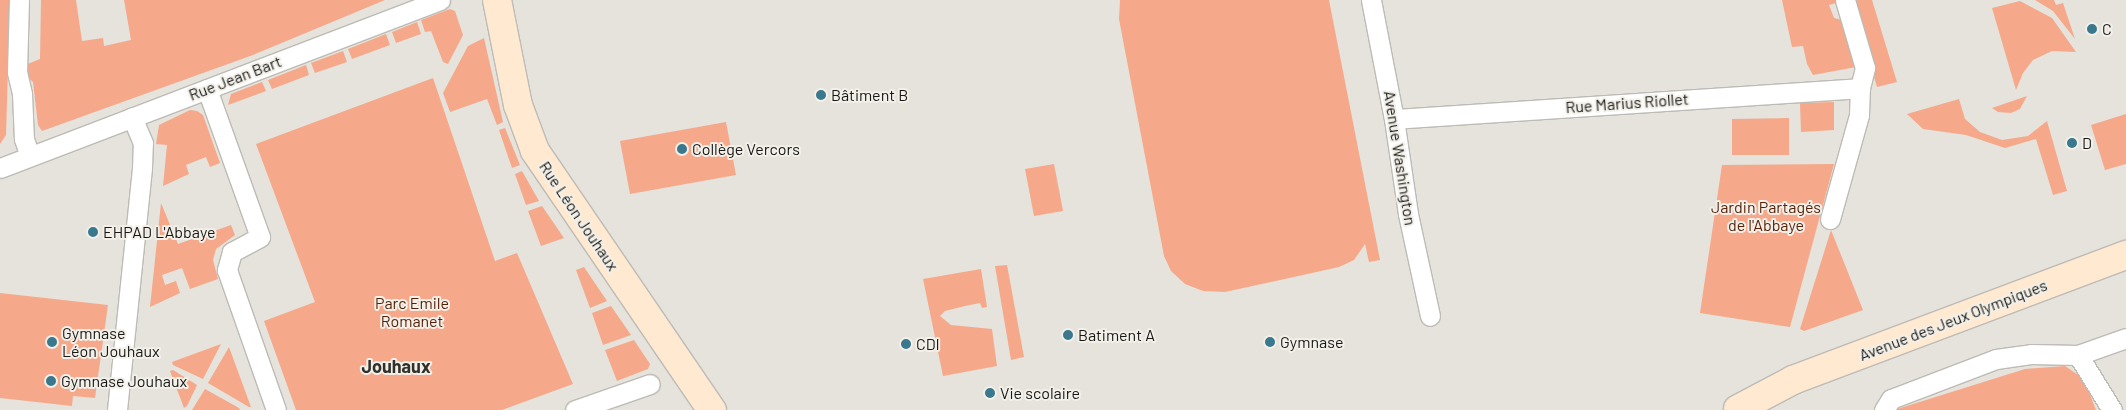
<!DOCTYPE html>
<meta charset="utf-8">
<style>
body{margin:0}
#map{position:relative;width:2126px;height:410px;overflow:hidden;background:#e5e3dc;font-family:Barlow,sans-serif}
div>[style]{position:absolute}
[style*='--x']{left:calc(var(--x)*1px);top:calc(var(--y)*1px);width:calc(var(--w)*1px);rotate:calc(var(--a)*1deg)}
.green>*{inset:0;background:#f6a88a}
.roads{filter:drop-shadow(1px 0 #bdbbb5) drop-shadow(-1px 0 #bdbbb5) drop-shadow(0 1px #bdbbb5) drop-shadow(0 -1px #bdbbb5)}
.street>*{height:19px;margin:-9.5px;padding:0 9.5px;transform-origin:9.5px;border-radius:9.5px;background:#fff}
.secondary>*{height:28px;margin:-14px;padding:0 14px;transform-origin:14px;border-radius:14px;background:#ffe9d1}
.dots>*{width:14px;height:14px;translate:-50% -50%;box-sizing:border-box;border:2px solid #f2f0e9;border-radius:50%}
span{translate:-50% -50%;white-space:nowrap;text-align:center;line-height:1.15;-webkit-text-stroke:4px #f2f0e9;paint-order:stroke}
.poi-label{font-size:16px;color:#191816}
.left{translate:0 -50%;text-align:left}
.street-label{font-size:16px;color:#191816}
.park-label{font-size:16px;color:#571f06}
.neighbourhood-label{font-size:18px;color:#32302b;font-weight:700}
</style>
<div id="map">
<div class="green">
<div style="clip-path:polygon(0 0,10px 0,6px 135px,0 144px)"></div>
<div style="clip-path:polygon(41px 0,76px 0,82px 41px,103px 38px,104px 46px,131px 40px,124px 0,385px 0,253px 55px,42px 131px,38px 125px,33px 82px,25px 75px,25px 65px,40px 59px)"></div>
<div style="clip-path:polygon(1120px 0,1329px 0,1380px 260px,1369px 262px,1365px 244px,1354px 260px,1339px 267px,1225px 292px,1203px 291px,1185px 284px,1171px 271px,1164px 256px,1119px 19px)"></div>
<div style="clip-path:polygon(1782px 0,1835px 0,1836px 3px,1829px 5px,1834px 18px,1842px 20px,1856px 67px,1813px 75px,1807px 64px,1803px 46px,1792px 47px)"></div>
<div style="clip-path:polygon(1851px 0,1872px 0,1897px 82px,1877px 87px)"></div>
<div style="clip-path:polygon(2035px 0,2054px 0,2056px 5px,2063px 3px,2075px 39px,2053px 11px)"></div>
<div style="clip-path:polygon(2020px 1px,2052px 18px,2076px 52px,2052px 51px,2033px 60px,2023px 73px,2016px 90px,1992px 8px)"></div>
<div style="clip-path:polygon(450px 9px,455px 11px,463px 35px,448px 64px,443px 62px,431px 31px,425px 32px,421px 20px)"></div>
<div style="clip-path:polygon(417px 22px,421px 34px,396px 43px,392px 32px)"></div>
<div style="clip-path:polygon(386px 34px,390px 45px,352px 59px,348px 49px)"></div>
<div style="clip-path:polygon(484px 38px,503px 122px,497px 125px,487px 99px,450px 112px,443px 93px,468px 46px)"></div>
<div style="clip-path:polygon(343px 51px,347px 62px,315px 73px,311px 63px)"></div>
<div style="clip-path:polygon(306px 65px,309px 75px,272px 89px,268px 80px)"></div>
<div style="clip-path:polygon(433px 78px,495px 261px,517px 253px,573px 384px,502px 410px,296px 410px,264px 321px,315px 302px,256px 144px)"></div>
<div style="clip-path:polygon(262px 82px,266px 91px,228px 105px,231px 94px)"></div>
<div style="clip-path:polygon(2027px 96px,2020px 109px,2011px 113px,1998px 112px,1992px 108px)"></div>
<div style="clip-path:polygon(1959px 99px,1965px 119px,1980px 132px,2002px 140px,2028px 136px,2047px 121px,2067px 191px,2053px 195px,2036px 139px,2005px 148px,1966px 135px,1923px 129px,1907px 114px)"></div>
<div style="clip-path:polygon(1834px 102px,1834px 130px,1801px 132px,1800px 103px)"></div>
<div style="clip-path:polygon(190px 110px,197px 111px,203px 115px,220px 163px,210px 167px,206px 157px,186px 165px,189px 174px,163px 186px,167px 145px,156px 144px,159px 125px)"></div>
<div style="clip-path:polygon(2126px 114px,2126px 164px,2105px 170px,2091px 125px)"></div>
<div style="clip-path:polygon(1789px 118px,1789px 155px,1732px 155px,1732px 119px)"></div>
<div style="clip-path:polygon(726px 122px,736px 175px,630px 194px,620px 141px)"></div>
<div style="clip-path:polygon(505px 128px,520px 165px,512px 168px,499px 130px)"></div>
<div style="clip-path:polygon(1054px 164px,1063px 211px,1034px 216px,1025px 169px)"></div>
<div style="clip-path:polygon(1834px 164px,1790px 327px,1700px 313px,1722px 165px)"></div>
<div style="clip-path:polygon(522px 171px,539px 201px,526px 205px,515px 174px)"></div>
<div style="clip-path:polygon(161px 203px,178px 244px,231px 225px,235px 235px,216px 249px,213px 260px,218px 279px,190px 289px,182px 268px,162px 275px,165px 285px,176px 281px,180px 293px,150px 307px)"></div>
<div style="clip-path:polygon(542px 206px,564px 238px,541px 246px,528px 211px)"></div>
<div style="clip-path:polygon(1831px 230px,1863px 310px,1804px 331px,1800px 329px)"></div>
<div style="clip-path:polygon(1007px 265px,1024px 357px,1011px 360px,995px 266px)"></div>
<div style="clip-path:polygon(584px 267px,607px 301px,590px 308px,576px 270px)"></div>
<div style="clip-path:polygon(981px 269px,987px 307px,982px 308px,980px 303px,965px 306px,945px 311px,940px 316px,951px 325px,992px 329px,997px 366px,943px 376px,923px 279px)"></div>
<div style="clip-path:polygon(0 293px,108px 305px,95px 398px,73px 396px,72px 406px,0 398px)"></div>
<div style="clip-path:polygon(611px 306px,631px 335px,603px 345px,592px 313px)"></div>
<div style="clip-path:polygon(634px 340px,650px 364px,648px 369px,617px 381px,605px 350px)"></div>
<div style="clip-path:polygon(221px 344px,203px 379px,173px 365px,172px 362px)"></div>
<div style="clip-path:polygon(229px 347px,251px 407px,249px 407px,208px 383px)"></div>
<div style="clip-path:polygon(2065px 366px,2084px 379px,2096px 410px,1894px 410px,2025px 369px)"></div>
<div style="clip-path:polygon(173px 370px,197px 385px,187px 406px,184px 408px,170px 371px)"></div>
<div style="clip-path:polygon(205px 389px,239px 408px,240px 410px,192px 410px)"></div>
</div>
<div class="roads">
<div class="street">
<div style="--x:19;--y:0;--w:72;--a:91.6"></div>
<div style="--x:17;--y:72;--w:23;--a:77"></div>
<div style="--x:22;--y:94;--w:45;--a:87.5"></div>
<div style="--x:24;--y:139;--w:18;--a:71"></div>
<div style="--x:1371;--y:0;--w:121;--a:79.1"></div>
<div style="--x:1394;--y:119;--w:96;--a:81.6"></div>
<div style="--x:1408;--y:214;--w:104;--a:77.8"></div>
<div style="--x:207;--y:89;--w:157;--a:70.3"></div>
<div style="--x:260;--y:237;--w:32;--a:152"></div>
<div style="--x:232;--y:252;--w:19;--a:106"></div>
<div style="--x:227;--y:270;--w:148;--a:70.7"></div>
<div style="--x:1394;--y:119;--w:467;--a:-3.8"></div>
<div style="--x:0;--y:168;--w:471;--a:-20.9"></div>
<div style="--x:1830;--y:219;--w:108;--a:-74.4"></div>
<div style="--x:1859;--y:115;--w:27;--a:-88"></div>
<div style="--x:1860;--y:88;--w:21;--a:-76"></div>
<div style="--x:1865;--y:68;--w:71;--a:-106.4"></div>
<div style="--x:2078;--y:355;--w:65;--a:58.3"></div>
<div style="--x:117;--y:410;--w:243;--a:-84.1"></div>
<div style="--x:142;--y:168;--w:25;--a:-88"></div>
<div style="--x:143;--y:143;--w:28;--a:-113"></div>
<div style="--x:575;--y:410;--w:79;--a:-19.1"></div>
<div style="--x:1884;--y:410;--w:13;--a:-58"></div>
<div style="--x:1891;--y:399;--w:112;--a:-20.9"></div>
<div style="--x:1996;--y:359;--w:35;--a:-8"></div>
<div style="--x:2031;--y:354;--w:47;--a:1.2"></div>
<div style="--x:2078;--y:355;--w:51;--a:-19.5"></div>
</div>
<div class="secondary">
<div style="--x:497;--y:0;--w:107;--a:78.7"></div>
<div style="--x:518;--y:105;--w:49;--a:69.7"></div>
<div style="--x:535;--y:151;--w:314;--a:55.7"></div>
<div style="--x:1738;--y:409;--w:62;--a:-27.8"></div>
<div style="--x:1793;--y:380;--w:356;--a:-20.6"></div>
</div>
</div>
<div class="dots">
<div style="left:2092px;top:29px;background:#3a788d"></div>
<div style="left:821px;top:95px;background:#3a788d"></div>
<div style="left:2072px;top:143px;background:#3a788d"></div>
<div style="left:682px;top:149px;background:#3a788d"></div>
<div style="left:93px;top:232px;background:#3a788d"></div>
<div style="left:1068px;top:335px;background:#3a788d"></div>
<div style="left:52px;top:342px;background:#3a788d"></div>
<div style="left:1270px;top:342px;background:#3a788d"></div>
<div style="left:906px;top:344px;background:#3a788d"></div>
<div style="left:51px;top:381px;background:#3a788d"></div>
<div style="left:990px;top:393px;background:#3a788d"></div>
</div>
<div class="poi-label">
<span class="left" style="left:2102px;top:29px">C</span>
<span class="left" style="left:831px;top:95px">Bâtiment B</span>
<span class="left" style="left:2082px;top:143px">D</span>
<span class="left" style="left:692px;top:149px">Collège Vercors</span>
<span class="left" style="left:103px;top:232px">EHPAD L'Abbaye</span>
<span class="left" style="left:62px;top:342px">Gymnase<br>Léon Jouhaux</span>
<span class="left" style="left:1078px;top:335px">Batiment A</span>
<span class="left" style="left:1280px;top:342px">Gymnase</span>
<span class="left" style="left:916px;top:344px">CDI</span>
<span class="left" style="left:61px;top:381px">Gymnase Jouhaux</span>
<span class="left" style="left:1000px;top:393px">Vie scolaire</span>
</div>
<div class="street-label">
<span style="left:235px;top:78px;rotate:-21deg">Rue Jean Bart</span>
<span style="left:1627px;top:103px;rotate:-4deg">Rue Marius Riollet</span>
<span style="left:1400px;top:158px;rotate:81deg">Avenue Washington</span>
<span style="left:579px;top:216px;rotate:56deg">Rue Léon Jouhaux</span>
<span style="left:1953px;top:320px;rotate:-21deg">Avenue des Jeux Olympiques</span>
</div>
<div class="park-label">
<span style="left:1766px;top:216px">Jardin Partagés<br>de l'Abbaye</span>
<span style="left:412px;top:312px">Parc Emile<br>Romanet</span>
</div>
<div class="neighbourhood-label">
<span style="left:396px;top:366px">Jouhaux</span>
</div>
</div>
